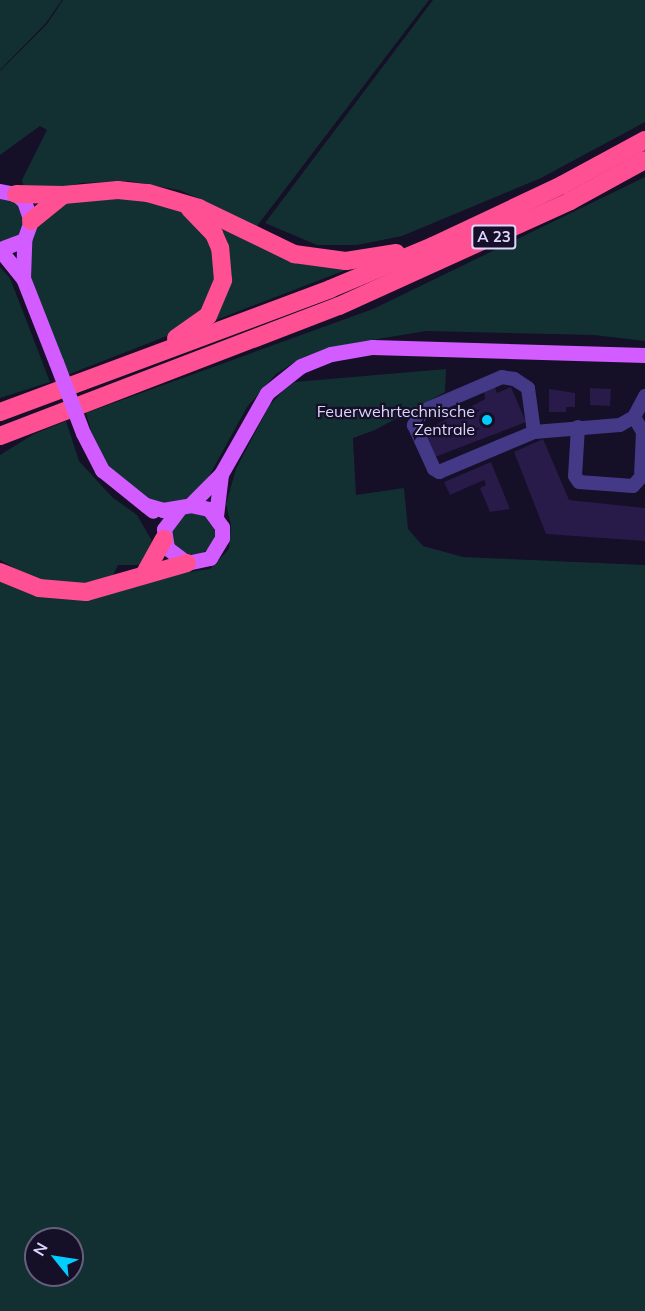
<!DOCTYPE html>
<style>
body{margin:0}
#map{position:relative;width:645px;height:1311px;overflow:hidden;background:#150f27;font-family:Mulish,sans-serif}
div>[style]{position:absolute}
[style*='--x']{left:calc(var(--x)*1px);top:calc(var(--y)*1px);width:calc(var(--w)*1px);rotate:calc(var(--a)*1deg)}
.green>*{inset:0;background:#123032}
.round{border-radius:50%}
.building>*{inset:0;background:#281a49}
.minor>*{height:14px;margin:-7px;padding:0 7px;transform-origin:7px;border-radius:7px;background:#433987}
.major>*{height:15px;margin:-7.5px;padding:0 7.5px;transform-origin:7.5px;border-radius:7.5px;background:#d25cff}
.highway>*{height:18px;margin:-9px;padding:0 9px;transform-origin:9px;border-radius:9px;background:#ff5093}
.major-bridge>*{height:15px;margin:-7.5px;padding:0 7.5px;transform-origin:7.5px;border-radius:7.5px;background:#d25cff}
.dots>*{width:16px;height:16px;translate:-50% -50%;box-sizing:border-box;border:3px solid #150f27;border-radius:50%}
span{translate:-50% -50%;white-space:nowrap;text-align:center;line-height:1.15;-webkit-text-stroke:4.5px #150f27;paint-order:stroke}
.shield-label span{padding:2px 4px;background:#150f27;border:2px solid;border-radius:4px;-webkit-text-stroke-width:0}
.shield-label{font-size:15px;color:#ded5ff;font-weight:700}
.poi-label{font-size:16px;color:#ded5ff}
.right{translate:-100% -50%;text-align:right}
.north{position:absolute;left:24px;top:1227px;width:60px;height:60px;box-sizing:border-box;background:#150f27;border:2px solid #655e7d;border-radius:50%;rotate:300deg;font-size:16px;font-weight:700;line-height:24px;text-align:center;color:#ded5ff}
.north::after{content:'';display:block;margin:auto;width:21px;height:27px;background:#01cdff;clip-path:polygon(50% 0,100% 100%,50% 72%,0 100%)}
</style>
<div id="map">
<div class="green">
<div style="clip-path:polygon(0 0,62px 0,46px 23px,0 70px)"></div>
<div style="clip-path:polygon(63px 0,429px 0,254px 230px,207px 202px,179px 190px,129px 181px,81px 183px,49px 191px,24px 189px,22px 180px,47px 130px,40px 126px,0 155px,0 71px,47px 24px)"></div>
<div style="clip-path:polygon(433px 0,645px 0,645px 122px,541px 178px,402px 236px,357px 245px,317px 245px,265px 223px)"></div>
<div style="clip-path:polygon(645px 177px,645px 341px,594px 335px,426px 331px,372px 340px,298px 360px,276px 374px,247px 407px,202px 489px,173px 506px,149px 500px,118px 479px,97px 452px,86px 413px,373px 309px)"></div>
<div style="clip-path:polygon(0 196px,16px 201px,25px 220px,19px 234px,6px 241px,0 241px)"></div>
<div style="clip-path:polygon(138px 197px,178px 207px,216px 248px,214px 297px,190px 327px,67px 375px,29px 272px,27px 244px,35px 224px,63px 203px)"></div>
<div style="clip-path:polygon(205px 216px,244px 237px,359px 265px,208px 323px,223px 302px)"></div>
<div style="clip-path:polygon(0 267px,10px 278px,50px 382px,0 398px)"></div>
<div style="clip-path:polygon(evenodd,446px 369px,445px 392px,375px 430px,353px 438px,356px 495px,404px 488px,408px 529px,423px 546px,463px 557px,645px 565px,645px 1311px,0 1311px,0 580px,39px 594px,210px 569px,229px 549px,231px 525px,226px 504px,236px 469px,269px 406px,284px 390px,295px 382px,446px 369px,36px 1239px,72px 1239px,72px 1275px,36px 1275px,36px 1239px)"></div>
<div style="clip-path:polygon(66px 421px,79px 461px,112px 497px,137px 515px,152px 541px,142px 565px,118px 565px,110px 581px,88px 585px,41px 583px,0 560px,0 455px,34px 434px)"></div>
<div class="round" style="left:171px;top:511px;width:44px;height:44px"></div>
</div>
<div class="building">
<div style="clip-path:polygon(493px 382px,497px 393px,511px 387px,526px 422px,435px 457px,424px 431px,485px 399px,484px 388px)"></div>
<div style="clip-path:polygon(590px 388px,611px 389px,610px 406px,590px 405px)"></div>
<div style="clip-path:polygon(549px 389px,575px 393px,575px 407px,566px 407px,566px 412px,549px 412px)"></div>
<div style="clip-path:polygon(543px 439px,569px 500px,645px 508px,645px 541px,546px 534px,514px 452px)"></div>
<div style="clip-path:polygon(491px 462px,510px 509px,490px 512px,480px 488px,486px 485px,484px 480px,450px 495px,444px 482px)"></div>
</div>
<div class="minor">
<div style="--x:578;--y:427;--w:49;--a:93.5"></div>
<div style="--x:575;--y:476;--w:7;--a:56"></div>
<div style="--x:579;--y:482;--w:54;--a:4.2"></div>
<div style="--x:633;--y:486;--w:12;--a:-48"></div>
<div style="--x:641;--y:477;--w:45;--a:-87.5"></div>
<div style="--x:643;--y:432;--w:17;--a:-121"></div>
<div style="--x:534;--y:432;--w:44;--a:-97.8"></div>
<div style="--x:528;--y:388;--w:17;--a:-147"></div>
<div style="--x:514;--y:379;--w:12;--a:-171"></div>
<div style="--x:502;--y:377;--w:86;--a:156.7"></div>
<div style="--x:423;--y:411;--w:17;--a:123"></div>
<div style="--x:414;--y:425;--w:48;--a:65.6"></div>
<div style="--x:434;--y:469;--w:6;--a:31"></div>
<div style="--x:439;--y:472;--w:103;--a:-22.8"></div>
<div style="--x:534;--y:432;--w:86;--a:-4.7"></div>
<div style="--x:620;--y:425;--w:16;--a:-30"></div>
<div style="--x:634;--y:417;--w:24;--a:-62"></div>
</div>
<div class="major">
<div style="--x:0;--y:191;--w:16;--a:11"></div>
<div style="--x:16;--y:194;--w:11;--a:41"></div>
<div style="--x:24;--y:201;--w:21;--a:71"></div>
<div style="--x:31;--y:221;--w:20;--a:110"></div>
<div style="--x:24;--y:240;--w:26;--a:159"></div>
<div style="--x:0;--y:250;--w:36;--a:51"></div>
<div style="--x:23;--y:278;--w:90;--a:68.6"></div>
<div style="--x:23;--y:278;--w:38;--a:-88"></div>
<div style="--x:83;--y:433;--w:42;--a:62.8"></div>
<div style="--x:102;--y:470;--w:65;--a:38.8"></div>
<div style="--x:146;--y:505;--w:18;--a:16"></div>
<div style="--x:163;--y:510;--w:27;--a:-10"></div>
<div style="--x:190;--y:505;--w:19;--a:12"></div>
<div style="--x:209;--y:509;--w:22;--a:54"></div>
<div style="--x:222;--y:527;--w:11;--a:90"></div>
<div style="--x:222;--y:538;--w:23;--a:121"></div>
<div style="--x:210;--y:558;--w:24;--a:168"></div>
<div style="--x:187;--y:563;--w:25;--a:-143"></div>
<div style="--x:167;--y:548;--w:19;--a:-99"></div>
<div style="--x:164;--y:529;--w:26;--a:-53"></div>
<div style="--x:190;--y:505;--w:44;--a:-45"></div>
<div style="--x:221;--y:474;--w:93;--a:-60.4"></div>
<div style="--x:267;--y:393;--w:43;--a:-38.5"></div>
<div style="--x:301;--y:366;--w:32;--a:-22"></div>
<div style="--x:331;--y:354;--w:42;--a:-9.7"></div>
<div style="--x:372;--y:347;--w:273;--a:1.7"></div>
<div style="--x:216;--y:516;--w:42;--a:-83.2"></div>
</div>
<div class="highway">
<div style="--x:16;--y:194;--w:47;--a:1.2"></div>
<div style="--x:63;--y:195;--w:55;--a:-5.2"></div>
<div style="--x:118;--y:190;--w:30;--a:6"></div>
<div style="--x:148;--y:193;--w:53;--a:16.4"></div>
<div style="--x:199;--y:208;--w:106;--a:25.8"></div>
<div style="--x:294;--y:254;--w:52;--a:7.7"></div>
<div style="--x:346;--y:261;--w:51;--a:-9.1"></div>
<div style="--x:31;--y:221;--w:41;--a:-39.1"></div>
<div style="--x:176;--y:338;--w:39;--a:-35"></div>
<div style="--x:208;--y:316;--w:39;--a:-67"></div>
<div style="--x:223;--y:280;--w:32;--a:-95"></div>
<div style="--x:220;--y:248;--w:15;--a:-113"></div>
<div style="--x:214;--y:234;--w:35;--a:-134"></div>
<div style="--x:0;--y:412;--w:352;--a:-20.4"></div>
<div style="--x:330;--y:289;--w:112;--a:-22.7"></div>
<div style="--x:433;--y:246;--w:143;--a:-25.3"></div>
<div style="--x:562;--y:185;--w:94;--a:-28.5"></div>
<div style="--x:0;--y:436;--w:363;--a:-21"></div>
<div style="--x:339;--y:306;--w:254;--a:-24.4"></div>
<div style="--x:570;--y:201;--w:85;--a:-28.7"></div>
<div style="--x:0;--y:572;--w:42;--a:22.3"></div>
<div style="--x:39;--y:588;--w:47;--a:4.9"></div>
<div style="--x:86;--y:592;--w:105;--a:-16"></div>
<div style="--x:145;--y:573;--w:39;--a:-61"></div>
</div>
<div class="major-bridge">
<div style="--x:56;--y:362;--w:76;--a:69.2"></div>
</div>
<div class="dots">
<div style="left:487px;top:420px;background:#01cdff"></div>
</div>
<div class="shield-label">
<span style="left:494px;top:237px">A 23</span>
</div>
<div class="poi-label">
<span class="right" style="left:475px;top:420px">Feuerwehrtechnische<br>Zentrale</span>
</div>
<div class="north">N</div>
</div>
